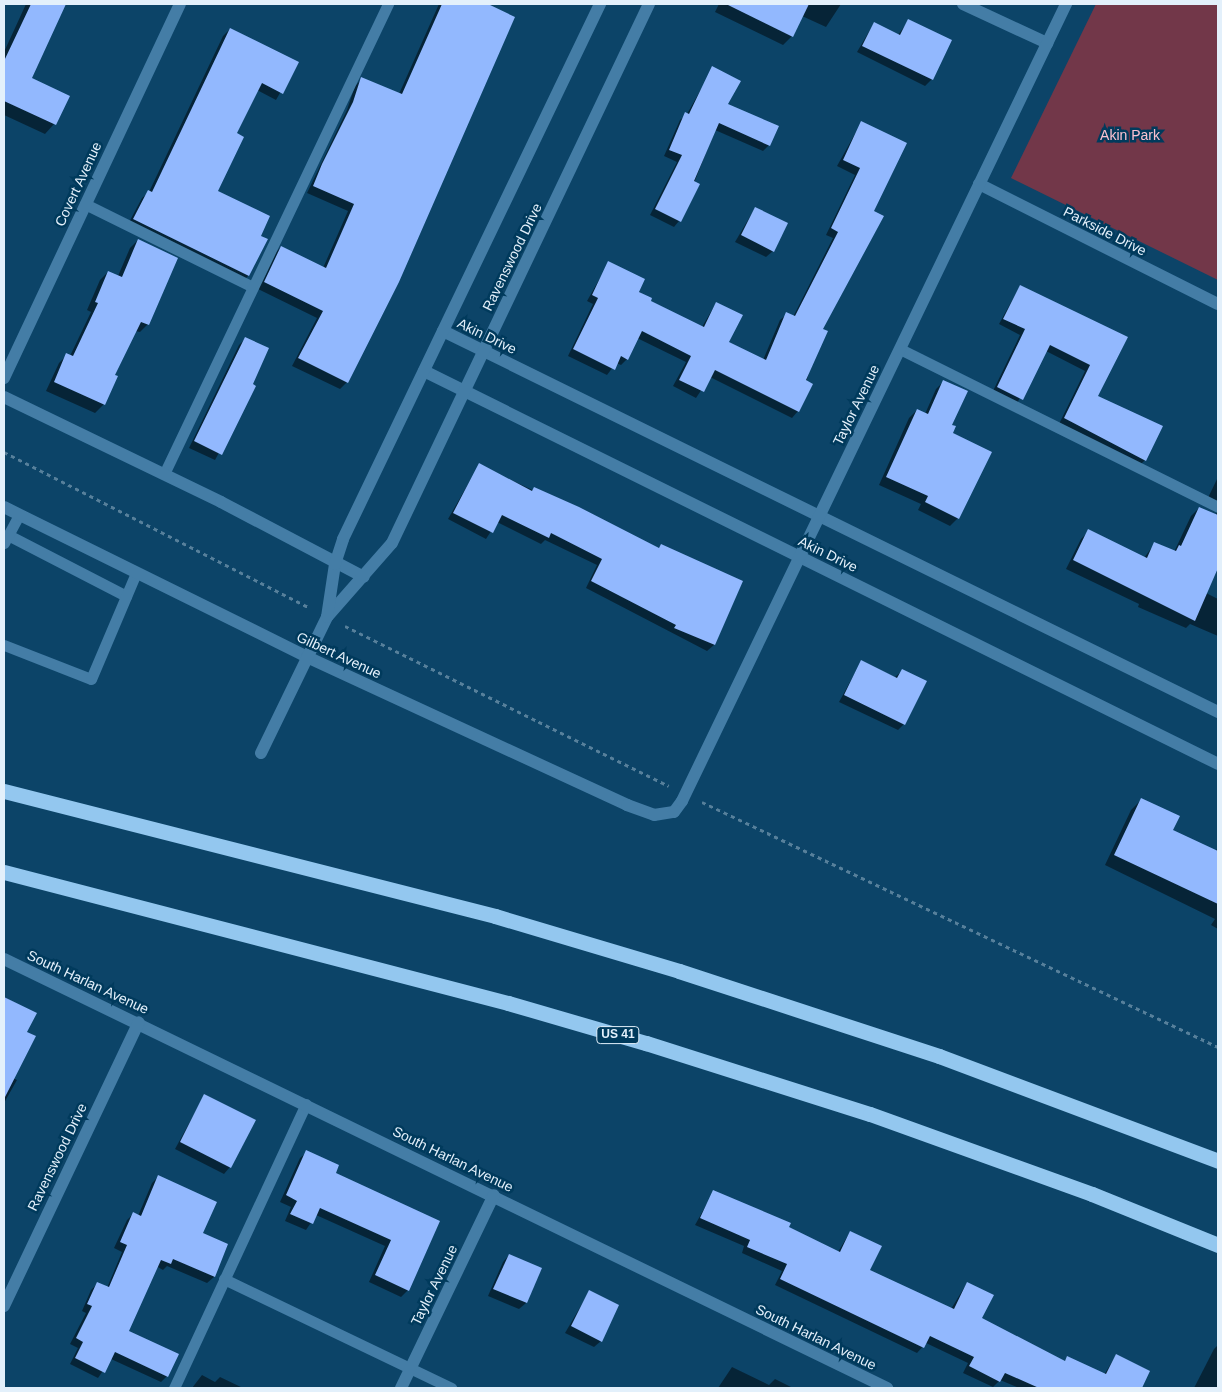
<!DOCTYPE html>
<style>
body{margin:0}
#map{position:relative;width:1222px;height:1392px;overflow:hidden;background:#0c4468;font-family:Helvetica,sans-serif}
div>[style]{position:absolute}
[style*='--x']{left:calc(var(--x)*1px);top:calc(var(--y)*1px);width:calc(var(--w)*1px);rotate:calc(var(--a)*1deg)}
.green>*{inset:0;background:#723749}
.shadow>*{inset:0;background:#0007}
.building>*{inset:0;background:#92b8fe}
.path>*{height:3px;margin-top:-1.5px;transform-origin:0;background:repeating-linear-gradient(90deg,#57809b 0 4px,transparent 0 8px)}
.lane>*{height:11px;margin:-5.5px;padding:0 5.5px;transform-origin:5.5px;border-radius:5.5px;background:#447da6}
.street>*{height:12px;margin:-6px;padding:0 6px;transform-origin:6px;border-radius:6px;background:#447da6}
.highway>*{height:15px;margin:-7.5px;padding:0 7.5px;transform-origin:7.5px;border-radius:7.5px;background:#93c7ef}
span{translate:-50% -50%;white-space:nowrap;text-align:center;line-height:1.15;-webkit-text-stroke:5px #003a5c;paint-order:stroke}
.shield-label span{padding:1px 4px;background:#003a5c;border:1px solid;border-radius:4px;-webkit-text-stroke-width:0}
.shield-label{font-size:12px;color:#e3f0fb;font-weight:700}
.park-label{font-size:14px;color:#fac2d0}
.street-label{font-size:14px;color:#e3f0fb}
.frame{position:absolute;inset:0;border:5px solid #e3f0fb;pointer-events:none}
</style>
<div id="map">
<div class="green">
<div style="clip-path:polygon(1096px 4px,1218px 4px,1218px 280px,1011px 178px)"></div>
</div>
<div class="shadow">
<div style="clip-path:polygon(26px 4px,65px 4px,30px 78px,54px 124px,45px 134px,4px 115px,4px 52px)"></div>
<div style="clip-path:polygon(439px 4px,485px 4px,514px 18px,347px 382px,340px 389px,292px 366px,317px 318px,258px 289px,274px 254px,281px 247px,323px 268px,348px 211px,307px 193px,347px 110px,355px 86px,362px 79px,399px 94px)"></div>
<div style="clip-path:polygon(719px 4px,841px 4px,826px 27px,802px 16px,792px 36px,783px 45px,715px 12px)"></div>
<div style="clip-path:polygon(909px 20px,932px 79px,925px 86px,857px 52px,874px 23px,898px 35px)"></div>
<div style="clip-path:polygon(230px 29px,297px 63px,276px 100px,257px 90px,235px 134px,217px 191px,259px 237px,249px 275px,243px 281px,127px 226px,142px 198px,149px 192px,223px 36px)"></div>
<div style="clip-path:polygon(713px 68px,727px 105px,769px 145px,763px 151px,715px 130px,679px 221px,674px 227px,650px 215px,677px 162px,664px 156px,680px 120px,687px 114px)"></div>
<div style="clip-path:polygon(861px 123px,872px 212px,821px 330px,798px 411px,792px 418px,710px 377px,696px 398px,673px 386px,686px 362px,637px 338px,627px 359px,621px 365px,616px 363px,607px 375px,568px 356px,593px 304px,587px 301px,609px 262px,649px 301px,702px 327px,716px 303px,727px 343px,763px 360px,780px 320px,787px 314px,793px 317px,833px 238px,826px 235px,855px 175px,837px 166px)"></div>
<div style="clip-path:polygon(755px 208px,773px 251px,766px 257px,735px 242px)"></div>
<div style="clip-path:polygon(138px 240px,148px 324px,140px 332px,135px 331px,113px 376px,116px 377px,104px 404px,95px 413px,46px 391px,59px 363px,67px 355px,70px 356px,91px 312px,87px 310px,100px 280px,108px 272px,118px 276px,130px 248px)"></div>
<div style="clip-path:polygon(1020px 286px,1126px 337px,1096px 396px,1145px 460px,1139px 466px,1059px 424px,1085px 371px,1046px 351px,1016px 405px,992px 393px,1020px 335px,999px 324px)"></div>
<div style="clip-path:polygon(245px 339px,251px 385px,255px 387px,215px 460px,189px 448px,239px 345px)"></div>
<div style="clip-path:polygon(943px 382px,951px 425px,958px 518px,950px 526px,918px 510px,921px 504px,879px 485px,909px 418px,917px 410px,925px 414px,936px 389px)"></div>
<div style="clip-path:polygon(479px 465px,658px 549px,661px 545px,741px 582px,714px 645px,707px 651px,586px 588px,597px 565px,545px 540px,541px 544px,497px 522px,486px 539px,448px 519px)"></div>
<div style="clip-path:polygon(1218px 477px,1218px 565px,1206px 593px,1218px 599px,1218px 636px,1190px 624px,1186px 628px,1138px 607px,1139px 604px,1066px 569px,1081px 539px,1089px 531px,1144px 558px,1155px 543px,1174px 552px,1191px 516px,1199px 508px,1216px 515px,1217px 511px,1205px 504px)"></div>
<div style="clip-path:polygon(861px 662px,895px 677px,902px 671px,904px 724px,898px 730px,839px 702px)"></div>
<div style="clip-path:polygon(1141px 800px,1172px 831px,1215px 851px,1218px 848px,1218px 929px,1211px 925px,1215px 919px,1105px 865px,1131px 810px)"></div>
<div style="clip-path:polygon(4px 997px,35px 1014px,26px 1032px,13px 1078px,17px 1080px,4px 1103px)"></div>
<div style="clip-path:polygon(204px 1096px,230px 1167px,224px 1174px,175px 1149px)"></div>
<div style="clip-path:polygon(307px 1152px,334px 1174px,439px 1222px,408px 1290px,401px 1297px,369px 1282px,385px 1246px,316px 1215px,306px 1230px,285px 1221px,291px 1207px,280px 1202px,300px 1158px)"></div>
<div style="clip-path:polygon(158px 1177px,201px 1234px,227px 1245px,214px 1277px,207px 1283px,167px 1266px,163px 1270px,156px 1266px,128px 1332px,167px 1376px,161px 1382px,111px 1359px,98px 1378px,70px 1364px,78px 1348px,70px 1344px,86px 1313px,82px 1311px,91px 1290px,97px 1284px,107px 1288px,122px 1252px,114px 1248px,127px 1220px,133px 1214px,138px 1216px,152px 1183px)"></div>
<div style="clip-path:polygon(714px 1191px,838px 1252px,850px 1232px,868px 1271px,951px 1309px,967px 1283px,981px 1319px,1064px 1362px,1068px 1357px,1104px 1375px,1116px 1355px,1149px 1371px,1140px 1388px,1019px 1388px,1000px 1380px,993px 1387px,963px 1373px,968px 1363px,926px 1343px,917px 1353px,775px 1285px,782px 1271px,742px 1253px,744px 1246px,695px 1225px)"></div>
<div style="clip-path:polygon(509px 1255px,540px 1269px,526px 1303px,519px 1309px,488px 1296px,503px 1262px)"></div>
<div style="clip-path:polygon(589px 1292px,601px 1341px,594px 1347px,565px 1333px)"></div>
<div style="clip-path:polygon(1218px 1345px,1218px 1388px,1194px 1388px,1214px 1349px)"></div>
<div style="clip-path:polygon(732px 1367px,769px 1385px,775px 1379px,793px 1388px,718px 1388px)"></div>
<div style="clip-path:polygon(202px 1375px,215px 1382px,220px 1377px,243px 1388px,192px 1388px)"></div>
</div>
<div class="building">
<div style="clip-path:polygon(31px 4px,66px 4px,32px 78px,70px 96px,56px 125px,4px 101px,4px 61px)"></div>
<div style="clip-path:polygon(442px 4px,488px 4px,515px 17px,399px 282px,348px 383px,298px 358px,323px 311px,264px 282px,281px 246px,326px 268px,354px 204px,313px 186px,322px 164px,353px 102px,361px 77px,402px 94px)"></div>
<div style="clip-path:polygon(726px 4px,809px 4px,793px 37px)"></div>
<div style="clip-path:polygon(908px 19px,952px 40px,933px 80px,862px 46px,874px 22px,900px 35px)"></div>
<div style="clip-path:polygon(230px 28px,299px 62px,283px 94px,262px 83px,237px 133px,244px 137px,218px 191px,270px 216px,261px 236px,268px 239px,249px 276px,133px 219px,148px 190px,152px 192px)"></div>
<div style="clip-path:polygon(712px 66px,741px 81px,728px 104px,779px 126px,770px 146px,719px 123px,694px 181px,700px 184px,681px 222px,655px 209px,682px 155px,669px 150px,685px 112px,689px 114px)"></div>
<div style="clip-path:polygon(861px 121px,907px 143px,874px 211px,884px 216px,823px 329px,828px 331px,806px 380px,813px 384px,799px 412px,715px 370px,704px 392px,679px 380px,691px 356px,642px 331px,628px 360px,621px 356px,615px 370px,573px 349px,598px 298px,592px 295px,608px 261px,645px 279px,639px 292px,652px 298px,651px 301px,704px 327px,716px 302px,743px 315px,729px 342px,766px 360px,786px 312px,795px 316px,838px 232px,831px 228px,860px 168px,843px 160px)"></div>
<div style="clip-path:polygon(755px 207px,788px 223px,774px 252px,741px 235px)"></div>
<div style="clip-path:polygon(138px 239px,178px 258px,149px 325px,141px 322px,115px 375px,118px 376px,105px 405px,54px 382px,66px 353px,73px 356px,98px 303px,95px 302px,108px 271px,122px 277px)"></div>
<div style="clip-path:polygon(1020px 285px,1128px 337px,1098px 396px,1163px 426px,1146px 461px,1064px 418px,1090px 365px,1050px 345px,1023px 400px,997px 387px,1025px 329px,1003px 319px)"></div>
<div style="clip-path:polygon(245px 337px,269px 348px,253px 384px,256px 386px,222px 455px,194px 441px)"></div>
<div style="clip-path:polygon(943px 380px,968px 391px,952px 425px,956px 426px,953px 433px,992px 452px,959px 519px,925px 502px,928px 496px,886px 477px,917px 409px,928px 414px)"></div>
<div style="clip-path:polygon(479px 463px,532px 491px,534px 487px,579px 507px,659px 548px,661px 544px,743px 581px,715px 645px,674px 628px,676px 625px,591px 581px,602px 559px,551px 533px,549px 538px,502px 515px,493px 533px,453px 513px)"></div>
<div style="clip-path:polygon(1199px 507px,1218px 515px,1218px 568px,1195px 621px,1073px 560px,1088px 529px,1147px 558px,1154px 542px,1176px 551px,1179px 545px,1181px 546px)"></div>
<div style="clip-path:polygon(861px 660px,897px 678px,902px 669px,927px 681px,905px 725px,844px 695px)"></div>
<div style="clip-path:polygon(1141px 798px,1180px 816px,1173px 830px,1218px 851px,1218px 904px,1114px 855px)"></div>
<div style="clip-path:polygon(4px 997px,37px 1013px,27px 1032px,36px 1036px,4px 1099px)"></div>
<div style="clip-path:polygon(204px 1094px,256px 1120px,231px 1168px,180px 1142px)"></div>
<div style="clip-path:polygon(306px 1150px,339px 1165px,336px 1173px,440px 1221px,409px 1291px,375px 1275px,391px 1240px,320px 1208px,313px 1224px,290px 1214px,297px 1201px,286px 1195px)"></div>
<div style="clip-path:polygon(158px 1175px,217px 1202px,203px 1233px,228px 1244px,215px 1277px,173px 1259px,171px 1264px,161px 1260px,129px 1331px,179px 1354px,168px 1377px,115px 1352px,105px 1373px,75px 1358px,83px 1342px,76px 1338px,92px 1306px,87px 1304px,97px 1282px,109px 1287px,127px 1245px,120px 1242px,133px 1212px,141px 1216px)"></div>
<div style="clip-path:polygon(713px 1190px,791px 1223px,789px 1227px,840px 1252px,850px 1231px,882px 1246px,870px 1270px,954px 1309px,967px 1282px,994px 1295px,982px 1318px,1065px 1361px,1067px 1356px,1106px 1374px,1116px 1354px,1150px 1371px,1142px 1388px,1039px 1388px,1005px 1373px,1000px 1382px,969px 1366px,974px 1357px,930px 1336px,924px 1348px,780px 1279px,787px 1264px,747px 1247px,750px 1240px,700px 1218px)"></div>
<div style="clip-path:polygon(509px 1254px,542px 1268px,527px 1303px,493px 1289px)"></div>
<div style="clip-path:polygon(589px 1290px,619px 1305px,602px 1342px,571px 1326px)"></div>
</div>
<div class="path">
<div style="--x:4;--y:452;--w:341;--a:27"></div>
<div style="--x:345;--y:626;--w:361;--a:26.3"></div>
<div style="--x:702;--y:802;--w:571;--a:25.4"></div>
</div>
<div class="lane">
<div style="--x:85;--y:204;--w:187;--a:26.3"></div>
<div style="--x:900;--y:349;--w:355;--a:26.4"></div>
<div style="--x:164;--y:474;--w:521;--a:-64.52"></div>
<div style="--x:8;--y:535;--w:133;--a:27.3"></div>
<div style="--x:4;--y:543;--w:32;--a:-62"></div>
<div style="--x:4;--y:645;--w:93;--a:21.3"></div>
<div style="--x:91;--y:679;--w:115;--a:-67"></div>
<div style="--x:224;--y:1279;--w:252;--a:25.6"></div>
<div style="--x:174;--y:1388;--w:313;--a:-65.1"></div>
</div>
<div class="street">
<div style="--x:963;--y:4;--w:93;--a:24.9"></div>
<div style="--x:979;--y:184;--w:267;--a:26.7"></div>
<div style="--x:443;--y:331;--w:864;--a:26.18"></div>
<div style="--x:424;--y:371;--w:886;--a:26.33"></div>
<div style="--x:4;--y:378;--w:413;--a:-64.8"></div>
<div style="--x:4;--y:397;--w:241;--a:25.8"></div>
<div style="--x:221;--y:502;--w:161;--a:27.7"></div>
<div style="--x:4;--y:507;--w:338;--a:26.3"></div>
<div style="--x:307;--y:657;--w:353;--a:24.8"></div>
<div style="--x:627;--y:805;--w:29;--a:20"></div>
<div style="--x:654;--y:815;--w:20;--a:-9"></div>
<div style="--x:674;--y:812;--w:14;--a:-54"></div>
<div style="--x:682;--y:801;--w:885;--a:-64.27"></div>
<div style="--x:327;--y:617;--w:98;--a:-48.7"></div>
<div style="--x:392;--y:543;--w:597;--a:-64.51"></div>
<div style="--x:261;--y:753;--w:151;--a:-64.1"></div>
<div style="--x:327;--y:617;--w:54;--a:-81.4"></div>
<div style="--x:335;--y:564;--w:26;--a:-72"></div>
<div style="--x:343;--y:539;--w:594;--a:-64.34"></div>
<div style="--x:4;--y:959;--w:982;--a:25.91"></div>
<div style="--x:4;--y:1306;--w:314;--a:-64.6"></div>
<div style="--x:401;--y:1388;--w:214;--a:-64.3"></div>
</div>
<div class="highway">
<div style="--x:4;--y:791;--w:507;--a:14.28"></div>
<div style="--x:495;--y:916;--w:192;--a:16.6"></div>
<div style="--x:679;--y:971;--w:274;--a:18.1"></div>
<div style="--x:939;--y:1056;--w:298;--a:20.6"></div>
<div style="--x:4;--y:872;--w:521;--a:14.57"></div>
<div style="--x:508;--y:1003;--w:144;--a:16.2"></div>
<div style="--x:646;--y:1043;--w:235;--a:17.6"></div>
<div style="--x:870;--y:1114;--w:236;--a:19.8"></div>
<div style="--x:1092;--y:1194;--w:136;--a:22"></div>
</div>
<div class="shield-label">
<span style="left:618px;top:1035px">US 41</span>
</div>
<div class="park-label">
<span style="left:1130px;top:135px">Akin Park</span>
</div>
<div class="street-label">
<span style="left:78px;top:184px;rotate:-65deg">Covert Avenue</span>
<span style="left:1105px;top:231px;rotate:27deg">Parkside Drive</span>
<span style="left:512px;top:257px;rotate:-64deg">Ravenswood Drive</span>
<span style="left:487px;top:336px;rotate:26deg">Akin Drive</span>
<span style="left:856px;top:405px;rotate:-64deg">Taylor Avenue</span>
<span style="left:828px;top:554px;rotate:26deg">Akin Drive</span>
<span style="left:339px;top:655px;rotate:25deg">Gilbert Avenue</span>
<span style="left:88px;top:982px;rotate:25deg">South Harlan Avenue</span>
<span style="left:57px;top:1157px;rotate:-64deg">Ravenswood Drive</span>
<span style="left:453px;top:1159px;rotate:26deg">South Harlan Avenue</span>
<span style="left:434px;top:1285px;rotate:-64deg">Taylor Avenue</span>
<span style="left:816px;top:1337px;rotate:26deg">South Harlan Avenue</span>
</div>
<div class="frame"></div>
</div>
